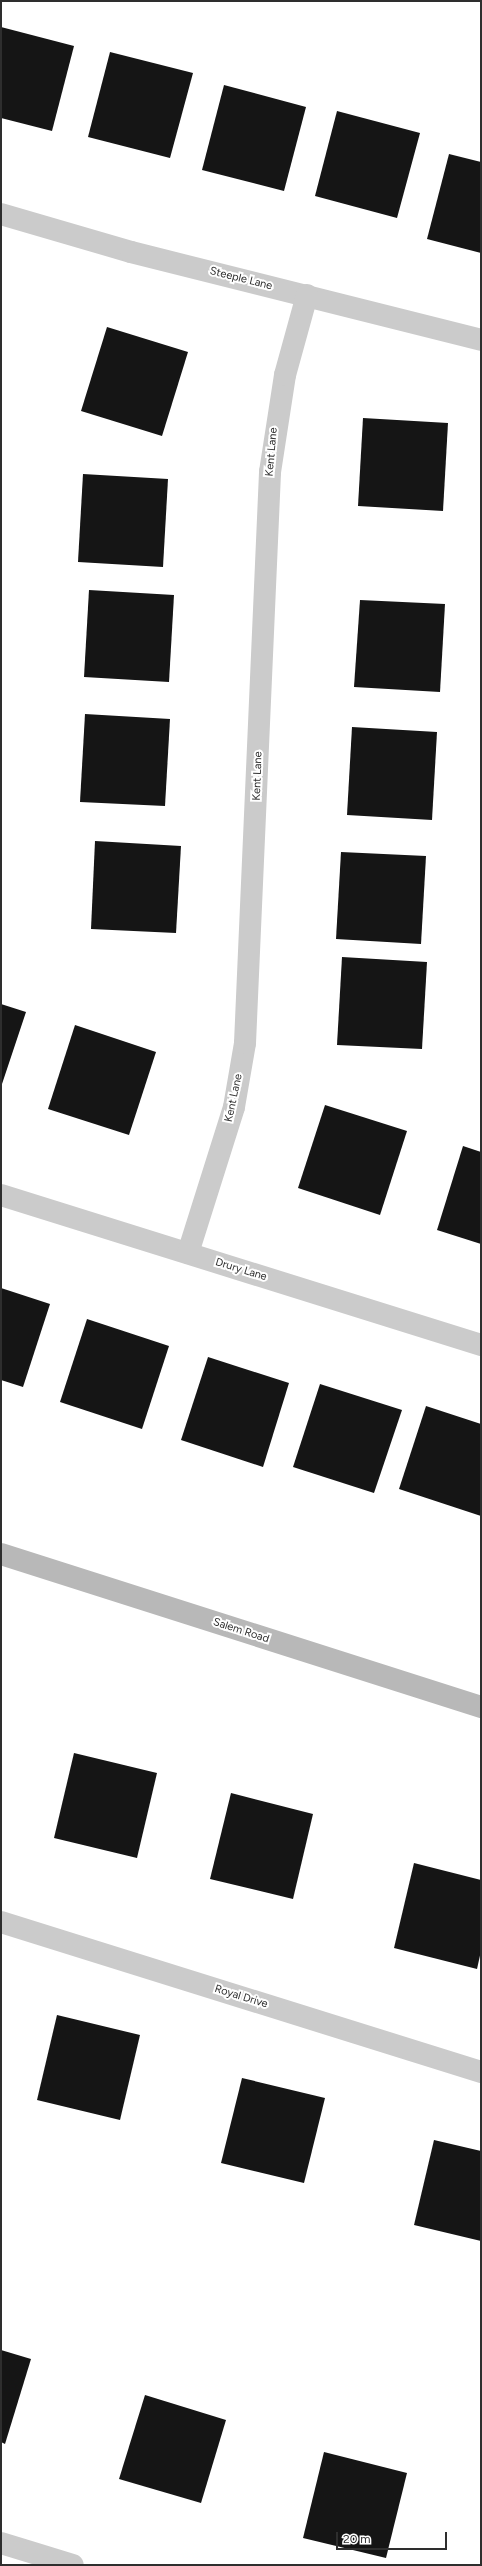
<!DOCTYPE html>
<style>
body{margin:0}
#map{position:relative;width:482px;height:2566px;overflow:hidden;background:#fff;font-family:Figtree,sans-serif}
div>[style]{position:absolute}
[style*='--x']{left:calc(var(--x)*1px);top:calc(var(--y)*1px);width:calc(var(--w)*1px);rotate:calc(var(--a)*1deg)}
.building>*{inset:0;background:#151515}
.minor>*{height:22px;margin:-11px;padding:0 11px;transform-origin:11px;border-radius:11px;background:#cbcbcb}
.secondary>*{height:22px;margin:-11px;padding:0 11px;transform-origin:11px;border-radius:11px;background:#b8b8b8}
span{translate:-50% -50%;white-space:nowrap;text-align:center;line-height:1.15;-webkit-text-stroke:4px #fff;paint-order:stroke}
.street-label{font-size:11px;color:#2e2e2e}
.frame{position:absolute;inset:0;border:2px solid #2e2e2e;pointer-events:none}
.scale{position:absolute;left:336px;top:2532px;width:111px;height:18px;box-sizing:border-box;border:2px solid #2e2e2e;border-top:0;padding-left:5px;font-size:12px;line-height:14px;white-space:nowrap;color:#2e2e2e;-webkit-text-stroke:3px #fff;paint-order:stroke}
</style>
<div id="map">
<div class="building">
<div style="clip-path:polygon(1px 27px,74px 46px,52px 131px,1px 118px)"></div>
<div style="clip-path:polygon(110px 52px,193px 73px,170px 158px,88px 137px)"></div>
<div style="clip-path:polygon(224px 85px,306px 107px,284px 191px,202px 170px)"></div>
<div style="clip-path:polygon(337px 111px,420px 133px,397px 218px,315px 196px)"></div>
<div style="clip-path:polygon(449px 154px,481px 162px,481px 253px,427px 239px)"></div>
<div style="clip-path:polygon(107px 327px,188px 352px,162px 436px,81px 411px)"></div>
<div style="clip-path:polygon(363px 418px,448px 423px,443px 511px,358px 506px)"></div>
<div style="clip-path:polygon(83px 474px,168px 479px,163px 567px,78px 562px)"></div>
<div style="clip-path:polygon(89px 590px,174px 595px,169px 682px,84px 677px)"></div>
<div style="clip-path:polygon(360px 600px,445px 604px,440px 692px,354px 687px)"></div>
<div style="clip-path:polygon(85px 714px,170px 719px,165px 806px,80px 802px)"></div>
<div style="clip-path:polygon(352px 727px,437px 732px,432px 820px,347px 815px)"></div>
<div style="clip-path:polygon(95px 841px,181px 846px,176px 933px,91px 929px)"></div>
<div style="clip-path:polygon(341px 852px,426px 856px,421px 944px,336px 939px)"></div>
<div style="clip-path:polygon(342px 957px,427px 962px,422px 1049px,337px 1045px)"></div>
<div style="clip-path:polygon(1px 1004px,26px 1012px,1px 1087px)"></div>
<div style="clip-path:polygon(75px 1025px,156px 1052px,129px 1135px,48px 1109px)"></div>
<div style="clip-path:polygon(325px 1105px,407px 1131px,380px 1215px,298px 1188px)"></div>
<div style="clip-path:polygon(463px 1146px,481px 1152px,481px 1244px,437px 1230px)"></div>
<div style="clip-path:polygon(1px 1288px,50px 1304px,23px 1387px,1px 1380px)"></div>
<div style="clip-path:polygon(87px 1319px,169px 1346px,142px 1429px,60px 1402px)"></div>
<div style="clip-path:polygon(208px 1357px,289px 1383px,263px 1467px,181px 1440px)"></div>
<div style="clip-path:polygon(320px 1384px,402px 1410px,374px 1493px,293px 1467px)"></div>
<div style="clip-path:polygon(426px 1406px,481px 1424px,481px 1516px,399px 1489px)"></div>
<div style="clip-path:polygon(74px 1753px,157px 1773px,137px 1858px,54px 1838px)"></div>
<div style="clip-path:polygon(231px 1793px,313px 1814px,293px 1899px,210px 1879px)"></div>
<div style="clip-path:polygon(414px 1863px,481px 1880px,481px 1951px,477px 1969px,394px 1948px)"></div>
<div style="clip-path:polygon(57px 2015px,140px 2035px,120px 2120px,37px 2100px)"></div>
<div style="clip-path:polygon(242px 2078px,325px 2098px,304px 2183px,221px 2163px)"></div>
<div style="clip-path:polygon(434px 2140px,481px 2151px,481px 2241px,414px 2225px)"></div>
<div style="clip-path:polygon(1px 2350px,31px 2359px,5px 2444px,1px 2442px)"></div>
<div style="clip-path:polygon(145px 2395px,226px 2420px,201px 2503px,119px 2479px)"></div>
<div style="clip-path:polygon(324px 2452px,407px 2473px,386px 2558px,303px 2538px)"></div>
</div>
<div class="minor">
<div style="--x:1;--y:214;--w:135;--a:16.3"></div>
<div style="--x:131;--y:252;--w:361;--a:14.1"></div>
<div style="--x:1;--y:1195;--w:503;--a:17.35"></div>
<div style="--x:188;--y:1253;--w:153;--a:-72.5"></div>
<div style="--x:234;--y:1107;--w:65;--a:-80.2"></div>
<div style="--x:245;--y:1043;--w:572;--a:-87.49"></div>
<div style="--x:270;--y:472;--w:98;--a:-81.2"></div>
<div style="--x:285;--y:375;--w:83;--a:-74.6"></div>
<div style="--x:1;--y:1922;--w:503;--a:17.35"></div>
<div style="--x:1;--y:2543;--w:75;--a:17"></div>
</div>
<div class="secondary">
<div style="--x:1;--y:1554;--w:504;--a:17.68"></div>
</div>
<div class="street-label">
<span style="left:241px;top:279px;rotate:14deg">Steeple Lane</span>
<span style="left:272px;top:452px;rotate:-85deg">Kent Lane</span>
<span style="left:258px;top:776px;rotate:-88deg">Kent Lane</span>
<span style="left:234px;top:1098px;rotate:-78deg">Kent Lane</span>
<span style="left:241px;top:1270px;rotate:17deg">Drury Lane</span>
<span style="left:241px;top:1631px;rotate:18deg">Salem Road</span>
<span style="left:241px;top:1997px;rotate:17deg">Royal Drive</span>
</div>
<div class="frame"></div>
<div class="scale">20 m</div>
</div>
